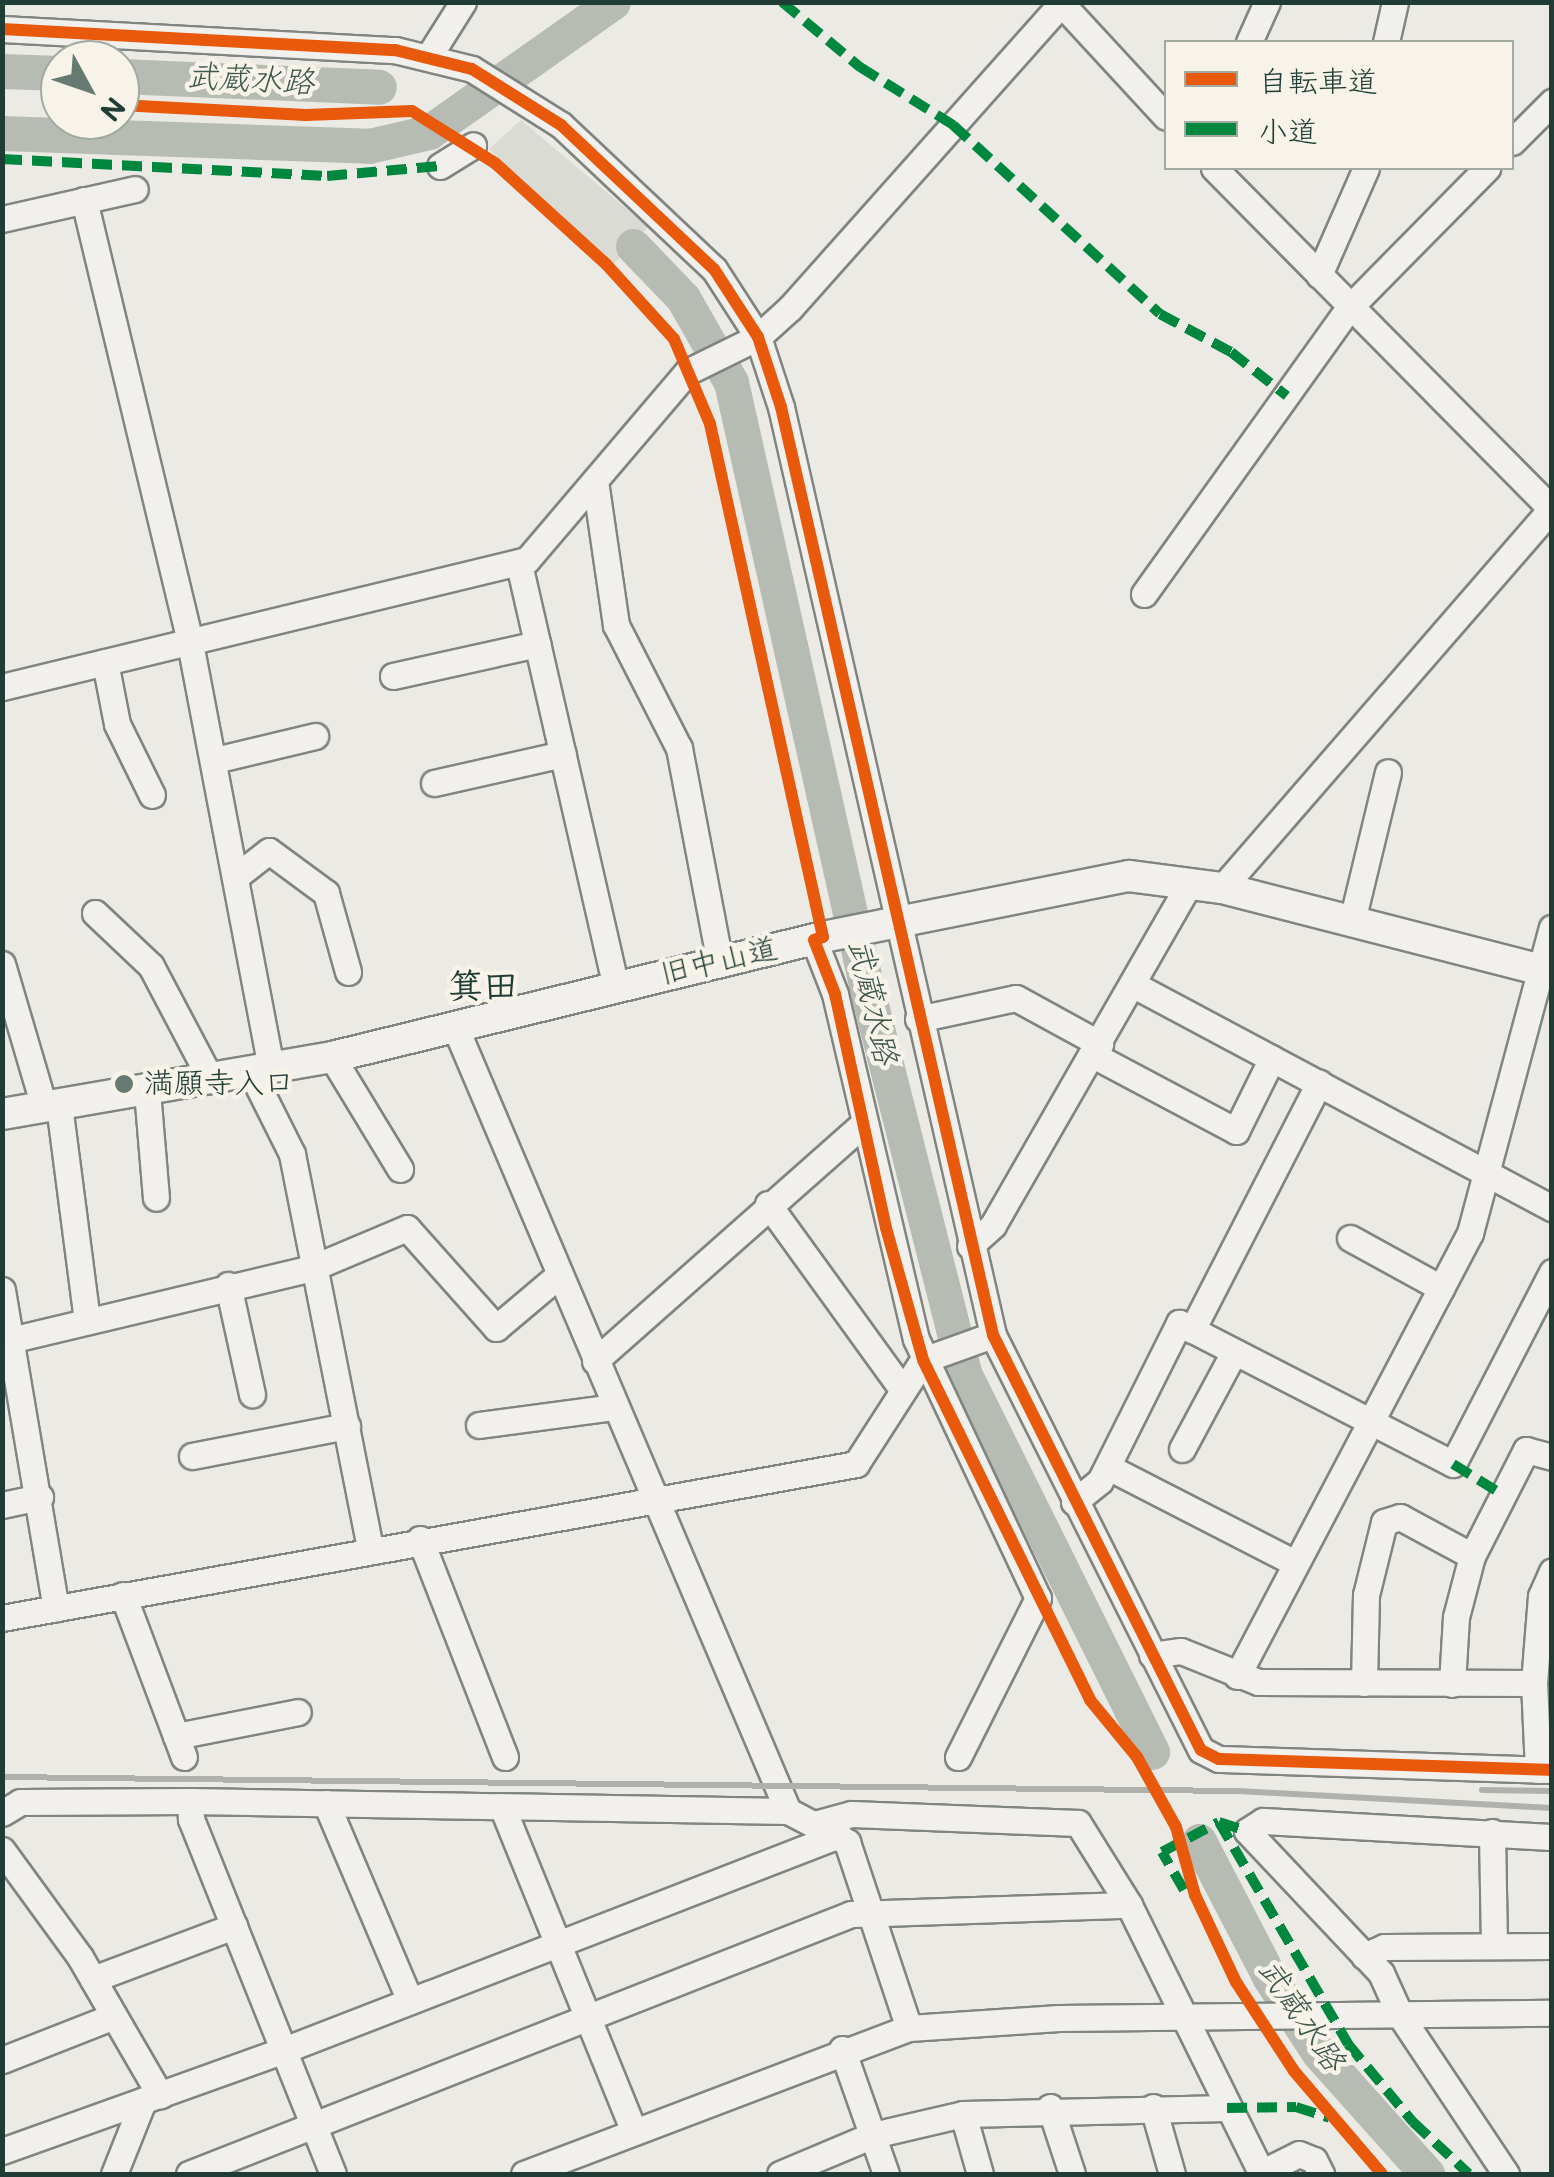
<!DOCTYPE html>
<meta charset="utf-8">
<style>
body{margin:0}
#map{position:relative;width:1554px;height:2177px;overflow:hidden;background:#ebeae4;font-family:"Balsamiq Sans","Klee One",sans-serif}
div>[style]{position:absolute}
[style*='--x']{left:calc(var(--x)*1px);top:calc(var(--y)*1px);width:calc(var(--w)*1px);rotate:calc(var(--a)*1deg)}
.green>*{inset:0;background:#dadbd2}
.river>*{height:35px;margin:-17.5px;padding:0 17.5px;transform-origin:17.5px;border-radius:17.5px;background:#b6bcb4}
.roads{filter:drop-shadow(2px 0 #808581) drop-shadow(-2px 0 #808581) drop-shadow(0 2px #808581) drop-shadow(0 -2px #808581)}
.minor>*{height:25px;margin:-12.5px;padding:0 12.5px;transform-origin:12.5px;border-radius:12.5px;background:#f1f0ec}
.major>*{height:30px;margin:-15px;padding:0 15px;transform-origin:15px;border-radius:15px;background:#f1f0ec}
.rail>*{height:6px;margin:-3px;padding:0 3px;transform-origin:3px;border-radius:3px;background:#afb1ad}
.quiet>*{height:10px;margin-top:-5px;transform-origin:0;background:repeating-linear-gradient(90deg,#00873e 0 20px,transparent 0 30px)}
.cycleway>*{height:12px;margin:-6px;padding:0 6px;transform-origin:6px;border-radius:6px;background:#e8590c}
.dots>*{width:28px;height:28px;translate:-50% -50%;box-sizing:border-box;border:5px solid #f7f3e8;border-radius:50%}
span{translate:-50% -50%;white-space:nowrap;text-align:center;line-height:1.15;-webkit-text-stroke:9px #f7f3e8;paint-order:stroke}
.street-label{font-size:30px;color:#1f3d34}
.poi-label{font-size:30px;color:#1f3d34}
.left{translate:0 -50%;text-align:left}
.water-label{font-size:32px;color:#3f584f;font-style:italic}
.quarter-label{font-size:35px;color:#1f3d34;font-weight:700}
.frame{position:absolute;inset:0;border:5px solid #1f3d34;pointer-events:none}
.legend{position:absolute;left:1164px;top:40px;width:350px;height:130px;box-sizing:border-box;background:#f7f3e8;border:2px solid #a1aaa0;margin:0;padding:12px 18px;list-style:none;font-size:30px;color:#1f3d34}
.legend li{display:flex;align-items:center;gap:20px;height:50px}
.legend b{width:50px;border:2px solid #a1aaa0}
.north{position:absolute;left:40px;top:40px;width:100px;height:100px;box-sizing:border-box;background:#f7f3e8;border:2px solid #a1aaa0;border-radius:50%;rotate:130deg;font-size:28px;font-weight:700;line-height:40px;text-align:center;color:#1f3d34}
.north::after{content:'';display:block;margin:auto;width:35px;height:45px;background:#667a72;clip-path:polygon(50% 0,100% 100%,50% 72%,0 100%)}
</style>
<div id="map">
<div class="green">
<div style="clip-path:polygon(521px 120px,648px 227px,614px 264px,489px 149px)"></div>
</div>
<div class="river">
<div style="--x:2;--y:71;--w:58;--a:2"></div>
<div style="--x:120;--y:76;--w:259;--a:2.4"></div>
<div style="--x:2;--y:133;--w:367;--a:2"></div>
<div style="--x:369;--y:146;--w:62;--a:-13.1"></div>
<div style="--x:429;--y:132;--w:225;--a:-35.2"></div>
<div style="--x:633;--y:246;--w:72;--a:46.1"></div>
<div style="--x:683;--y:298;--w:97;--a:60.3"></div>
<div style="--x:731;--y:382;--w:622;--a:77.37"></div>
<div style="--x:867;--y:989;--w:396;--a:75.8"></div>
<div style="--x:964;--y:1373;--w:423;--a:63.6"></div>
<div style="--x:1199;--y:1841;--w:154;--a:62.6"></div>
<div style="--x:1270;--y:1978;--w:88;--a:57"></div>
<div style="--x:1318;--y:2052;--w:164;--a:48.2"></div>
</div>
<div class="roads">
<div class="minor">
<div style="--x:1060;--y:2;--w:156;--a:47.3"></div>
<div style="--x:2;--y:29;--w:394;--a:3.1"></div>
<div style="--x:395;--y:50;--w:79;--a:13.9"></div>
<div style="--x:472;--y:69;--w:105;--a:32.2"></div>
<div style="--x:561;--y:125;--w:210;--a:43.3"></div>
<div style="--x:714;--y:269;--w:81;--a:57.1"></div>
<div style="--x:758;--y:337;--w:74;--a:71.8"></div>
<div style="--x:781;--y:407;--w:952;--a:77.13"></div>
<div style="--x:993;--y:1335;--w:464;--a:63.4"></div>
<div style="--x:1201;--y:1750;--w:20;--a:27"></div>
<div style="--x:1219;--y:1759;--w:333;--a:1.9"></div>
<div style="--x:1249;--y:42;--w:44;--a:-65.8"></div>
<div style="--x:1386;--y:42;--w:41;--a:-77.3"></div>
<div style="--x:429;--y:56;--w:64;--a:-57.8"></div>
<div style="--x:1512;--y:142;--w:57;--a:-45"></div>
<div style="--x:440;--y:166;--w:39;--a:-32"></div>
<div style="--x:1214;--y:168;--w:481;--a:45.3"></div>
<div style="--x:84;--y:200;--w:456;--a:76.5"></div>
<div style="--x:190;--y:643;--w:434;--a:79.2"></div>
<div style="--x:2;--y:219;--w:136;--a:-12.7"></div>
<div style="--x:1319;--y:275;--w:117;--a:-66.3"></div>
<div style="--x:595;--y:481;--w:146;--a:81.7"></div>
<div style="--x:616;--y:625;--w:138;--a:62.9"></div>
<div style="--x:679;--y:748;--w:219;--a:79.2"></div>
<div style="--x:519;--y:564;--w:434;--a:77.1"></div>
<div style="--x:1144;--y:594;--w:352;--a:-54.4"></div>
<div style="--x:1349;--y:308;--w:197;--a:-45.4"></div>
<div style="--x:105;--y:662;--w:63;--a:79"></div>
<div style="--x:117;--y:724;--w:79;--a:63.8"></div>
<div style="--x:393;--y:676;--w:148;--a:-12.5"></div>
<div style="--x:2;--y:687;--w:540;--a:-13.6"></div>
<div style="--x:527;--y:560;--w:247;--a:-49.6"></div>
<div style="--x:687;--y:372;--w:79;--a:-26.2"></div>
<div style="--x:758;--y:337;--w:43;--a:-42.2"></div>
<div style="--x:790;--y:308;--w:407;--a:-48.3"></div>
<div style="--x:215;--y:760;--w:103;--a:-13.5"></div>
<div style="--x:434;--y:783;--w:132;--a:-12.7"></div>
<div style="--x:238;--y:875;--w:39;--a:-38"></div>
<div style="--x:269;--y:851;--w:71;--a:36.4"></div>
<div style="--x:326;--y:893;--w:82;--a:74.4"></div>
<div style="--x:1222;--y:888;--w:503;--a:-49.03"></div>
<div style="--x:95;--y:913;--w:77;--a:43.4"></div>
<div style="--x:151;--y:966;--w:129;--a:62.2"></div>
<div style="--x:1352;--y:921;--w:153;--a:-76.4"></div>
<div style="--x:814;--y:940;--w:58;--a:68.7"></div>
<div style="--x:835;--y:994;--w:354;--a:76.8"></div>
<div style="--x:916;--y:1339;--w:286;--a:64.8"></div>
<div style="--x:1038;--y:1598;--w:178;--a:116.7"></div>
<div style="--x:2;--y:964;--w:149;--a:73.6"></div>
<div style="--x:1134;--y:985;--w:474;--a:28.1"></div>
<div style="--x:918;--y:1019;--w:100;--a:-12.1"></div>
<div style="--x:1016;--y:998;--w:96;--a:28.7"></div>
<div style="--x:456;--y:1029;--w:850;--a:67"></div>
<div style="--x:1093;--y:1055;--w:162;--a:28"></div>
<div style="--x:1236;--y:1131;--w:81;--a:-63.7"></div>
<div style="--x:332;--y:1057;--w:131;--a:58.7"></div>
<div style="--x:251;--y:1072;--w:92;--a:63.4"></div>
<div style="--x:292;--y:1154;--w:402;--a:78.8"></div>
<div style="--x:147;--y:1091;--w:107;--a:85.2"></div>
<div style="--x:59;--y:1105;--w:218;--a:82.6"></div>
<div style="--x:768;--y:1204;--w:228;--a:54.1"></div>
<div style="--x:1350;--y:1238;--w:104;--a:28.8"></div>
<div style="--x:970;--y:1246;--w:31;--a:-42"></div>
<div style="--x:993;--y:1225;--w:395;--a:-60.1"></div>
<div style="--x:228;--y:1285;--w:112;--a:77.6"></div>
<div style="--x:2;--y:1290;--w:323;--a:80.4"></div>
<div style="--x:1192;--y:1330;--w:278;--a:-62.8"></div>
<div style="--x:10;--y:1340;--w:310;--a:-13.4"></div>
<div style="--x:312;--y:1268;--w:103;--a:-22.8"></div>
<div style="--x:407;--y:1228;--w:134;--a:48.3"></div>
<div style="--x:496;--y:1328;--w:82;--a:-40.1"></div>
<div style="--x:595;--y:1361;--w:358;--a:-41.5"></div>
<div style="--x:479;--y:1425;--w:136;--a:-7.6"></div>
<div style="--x:1182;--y:1449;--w:110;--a:-61.8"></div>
<div style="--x:192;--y:1456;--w:158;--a:-11"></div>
<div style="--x:1108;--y:1467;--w:210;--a:27.2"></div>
<div style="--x:1074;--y:1502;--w:33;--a:-39"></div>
<div style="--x:1100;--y:1481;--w:177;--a:-63.4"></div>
<div style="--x:1179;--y:1323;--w:308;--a:27.2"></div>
<div style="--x:1453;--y:1464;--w:216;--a:-62.7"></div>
<div style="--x:2;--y:1505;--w:39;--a:-12"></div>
<div style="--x:420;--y:1539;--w:234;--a:68.7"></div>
<div style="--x:123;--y:1595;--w:173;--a:69.4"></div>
<div style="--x:2;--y:1618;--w:868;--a:-10.22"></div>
<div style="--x:856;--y:1464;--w:124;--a:-57.2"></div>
<div style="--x:923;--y:1360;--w:74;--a:-19.7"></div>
<div style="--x:1152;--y:1655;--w:29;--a:-8"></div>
<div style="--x:1181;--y:1651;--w:83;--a:21.9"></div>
<div style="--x:1258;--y:1682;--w:276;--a:0.2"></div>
<div style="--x:1237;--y:1676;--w:501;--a:-62.26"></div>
<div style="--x:1470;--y:1233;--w:316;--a:-75"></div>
<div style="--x:1364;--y:1683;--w:88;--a:-88.7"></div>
<div style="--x:1366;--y:1595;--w:75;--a:-76.1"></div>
<div style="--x:1384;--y:1522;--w:17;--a:-17"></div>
<div style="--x:1400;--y:1517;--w:82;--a:28.4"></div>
<div style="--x:1452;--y:1684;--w:67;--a:-86.6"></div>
<div style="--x:1456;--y:1617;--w:63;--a:-75.3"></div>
<div style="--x:1472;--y:1556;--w:119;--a:-63"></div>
<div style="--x:1526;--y:1450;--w:27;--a:15"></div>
<div style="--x:176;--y:1736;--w:124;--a:-11.1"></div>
<div style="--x:1538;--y:1770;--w:87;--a:-92.6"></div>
<div style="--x:1534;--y:1683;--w:87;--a:-85.4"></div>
<div style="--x:1541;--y:1596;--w:27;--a:-66"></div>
<div style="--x:190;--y:1801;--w:18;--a:87"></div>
<div style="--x:191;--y:1819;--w:382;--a:68.2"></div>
<div style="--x:326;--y:1803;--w:215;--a:67"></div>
<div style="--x:503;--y:1809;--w:348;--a:67.9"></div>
<div style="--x:2;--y:1813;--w:21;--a:-31"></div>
<div style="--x:20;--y:1802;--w:170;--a:-0.3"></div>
<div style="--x:190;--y:1801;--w:598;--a:0.96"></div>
<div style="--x:788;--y:1811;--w:67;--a:27.7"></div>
<div style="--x:847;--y:1842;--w:196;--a:71.6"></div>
<div style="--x:818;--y:1823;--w:35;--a:-15"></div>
<div style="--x:852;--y:1814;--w:226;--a:2.3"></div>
<div style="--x:1078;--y:1823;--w:97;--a:58.1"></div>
<div style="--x:1129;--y:1905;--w:300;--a:63.7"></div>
<div style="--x:1492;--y:1832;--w:114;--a:89"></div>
<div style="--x:2;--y:1850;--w:132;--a:53.9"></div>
<div style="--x:80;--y:1957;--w:160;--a:59.9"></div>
<div style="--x:1364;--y:1956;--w:22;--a:-24"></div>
<div style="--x:1384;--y:1947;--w:168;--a:-0.3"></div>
<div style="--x:93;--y:1979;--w:151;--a:-20.6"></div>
<div style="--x:842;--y:2049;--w:133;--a:70.6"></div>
<div style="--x:2;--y:2060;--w:120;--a:-21.4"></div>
<div style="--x:1050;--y:2107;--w:71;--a:71.8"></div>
<div style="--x:1153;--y:2107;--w:70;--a:74.2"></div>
<div style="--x:963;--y:2114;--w:62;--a:74.2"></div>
<div style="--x:2;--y:2151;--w:300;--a:-19.7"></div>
<div style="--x:284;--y:2050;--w:595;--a:-21.18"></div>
<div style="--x:1261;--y:2173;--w:42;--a:-26.6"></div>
<div style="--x:1299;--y:2154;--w:16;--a:22"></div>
<div style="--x:1314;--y:2160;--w:16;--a:63"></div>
<div style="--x:114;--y:2174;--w:79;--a:-68.3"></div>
<div style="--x:189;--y:2174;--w:711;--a:-21.44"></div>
<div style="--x:851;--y:1914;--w:278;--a:-1.9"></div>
<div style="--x:524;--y:2174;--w:412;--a:-20.8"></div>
<div style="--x:909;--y:2028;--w:150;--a:-3.8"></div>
<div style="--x:1059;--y:2018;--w:493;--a:-0.6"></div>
<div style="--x:780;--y:2174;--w:101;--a:-22.8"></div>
<div style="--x:873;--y:2135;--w:92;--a:-13.1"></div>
<div style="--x:963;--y:2114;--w:264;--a:-1.3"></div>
<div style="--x:1506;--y:2174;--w:191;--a:-123.7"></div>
<div style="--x:1400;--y:2015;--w:46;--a:-114.3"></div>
<div style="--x:1381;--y:1973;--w:195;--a:-133.3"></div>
<div style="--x:1247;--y:1831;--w:19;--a:-32"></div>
<div style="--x:1263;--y:1821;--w:289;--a:3.2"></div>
</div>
<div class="major">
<div style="--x:2;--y:1114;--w:335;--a:-9.8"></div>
<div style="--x:332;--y:1057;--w:505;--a:-13.73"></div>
<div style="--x:823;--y:937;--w:312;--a:-11.3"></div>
<div style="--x:1129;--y:876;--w:94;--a:7.4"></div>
<div style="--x:1222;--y:888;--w:341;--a:14.4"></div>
</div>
</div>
<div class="rail">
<div style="--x:2;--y:1777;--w:1236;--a:0.65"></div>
<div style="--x:1238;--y:1791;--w:314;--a:3.1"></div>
<div style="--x:1482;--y:1790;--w:70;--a:0.8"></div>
</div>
<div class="quiet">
<div style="--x:782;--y:2;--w:102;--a:39.8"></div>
<div style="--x:860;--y:67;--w:110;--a:31.9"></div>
<div style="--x:953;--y:125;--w:280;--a:42.4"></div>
<div style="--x:1160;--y:314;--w:81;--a:28.2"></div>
<div style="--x:1231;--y:352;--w:71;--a:38.2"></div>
<div style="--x:2;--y:159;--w:325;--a:3"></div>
<div style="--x:327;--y:176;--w:113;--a:-5.1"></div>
<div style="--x:1453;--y:1464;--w:59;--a:31.8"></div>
<div style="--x:1219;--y:1822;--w:29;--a:18"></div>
<div style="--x:1184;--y:1890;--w:44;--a:-120.1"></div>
<div style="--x:1162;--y:1852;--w:64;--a:-27.8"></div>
<div style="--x:1219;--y:1822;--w:257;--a:59.8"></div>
<div style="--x:1348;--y:2044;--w:102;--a:50.2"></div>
<div style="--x:1413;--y:2122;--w:76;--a:42.9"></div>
<div style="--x:1227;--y:2108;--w:69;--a:-0.8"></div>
<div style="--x:1296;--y:2107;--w:35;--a:18"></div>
</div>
<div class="cycleway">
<div style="--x:2;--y:29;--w:394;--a:3.1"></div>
<div style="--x:395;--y:50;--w:79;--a:13.9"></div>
<div style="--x:472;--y:69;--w:105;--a:32.2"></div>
<div style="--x:561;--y:125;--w:210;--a:43.3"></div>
<div style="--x:714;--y:269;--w:81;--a:57.1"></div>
<div style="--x:758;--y:337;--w:74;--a:71.8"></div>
<div style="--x:781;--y:407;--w:952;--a:77.13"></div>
<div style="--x:993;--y:1335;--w:464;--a:63.4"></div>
<div style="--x:1201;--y:1750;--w:20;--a:27"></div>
<div style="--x:1219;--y:1759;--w:333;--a:1.9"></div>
<div style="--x:120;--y:105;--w:186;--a:3.1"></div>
<div style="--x:306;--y:115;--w:106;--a:-2.2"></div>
<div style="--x:412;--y:111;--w:98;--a:32.1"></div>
<div style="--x:495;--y:163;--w:150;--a:42.3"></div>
<div style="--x:606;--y:264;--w:101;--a:47.8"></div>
<div style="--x:674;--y:339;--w:92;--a:67"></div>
<div style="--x:710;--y:424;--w:525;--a:77.58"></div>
<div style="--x:823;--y:937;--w:9;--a:162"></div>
<div style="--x:814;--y:940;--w:58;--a:68.7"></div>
<div style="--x:835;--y:994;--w:239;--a:77.7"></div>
<div style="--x:886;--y:1228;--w:137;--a:74.3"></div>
<div style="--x:923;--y:1360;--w:379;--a:63.8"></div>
<div style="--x:1090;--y:1700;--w:74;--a:50.5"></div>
<div style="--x:1137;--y:1757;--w:80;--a:60.9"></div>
<div style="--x:1176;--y:1827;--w:71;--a:74.4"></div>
<div style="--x:1195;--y:1895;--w:96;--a:64.8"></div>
<div style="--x:1236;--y:1982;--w:106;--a:56.9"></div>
<div style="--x:1294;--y:2071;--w:135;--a:49.5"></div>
</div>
<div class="dots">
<div style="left:124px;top:1084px;background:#667a72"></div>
</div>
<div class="street-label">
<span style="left:719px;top:962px;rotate:-13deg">旧中山道</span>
</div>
<div class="poi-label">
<span class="left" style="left:144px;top:1084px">満願寺入口</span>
</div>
<div class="water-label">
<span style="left:250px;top:81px;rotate:3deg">武蔵水路</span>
<span style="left:871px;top:1002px;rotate:77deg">武蔵水路</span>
<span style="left:1300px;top:2016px;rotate:56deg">武蔵水路</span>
</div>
<div class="quarter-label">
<span style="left:483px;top:988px">箕田</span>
</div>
<div class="frame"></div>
<ul class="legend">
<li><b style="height:12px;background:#e8590c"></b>自転車道</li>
<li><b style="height:12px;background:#00873e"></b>小道</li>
</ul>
<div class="north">N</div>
</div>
